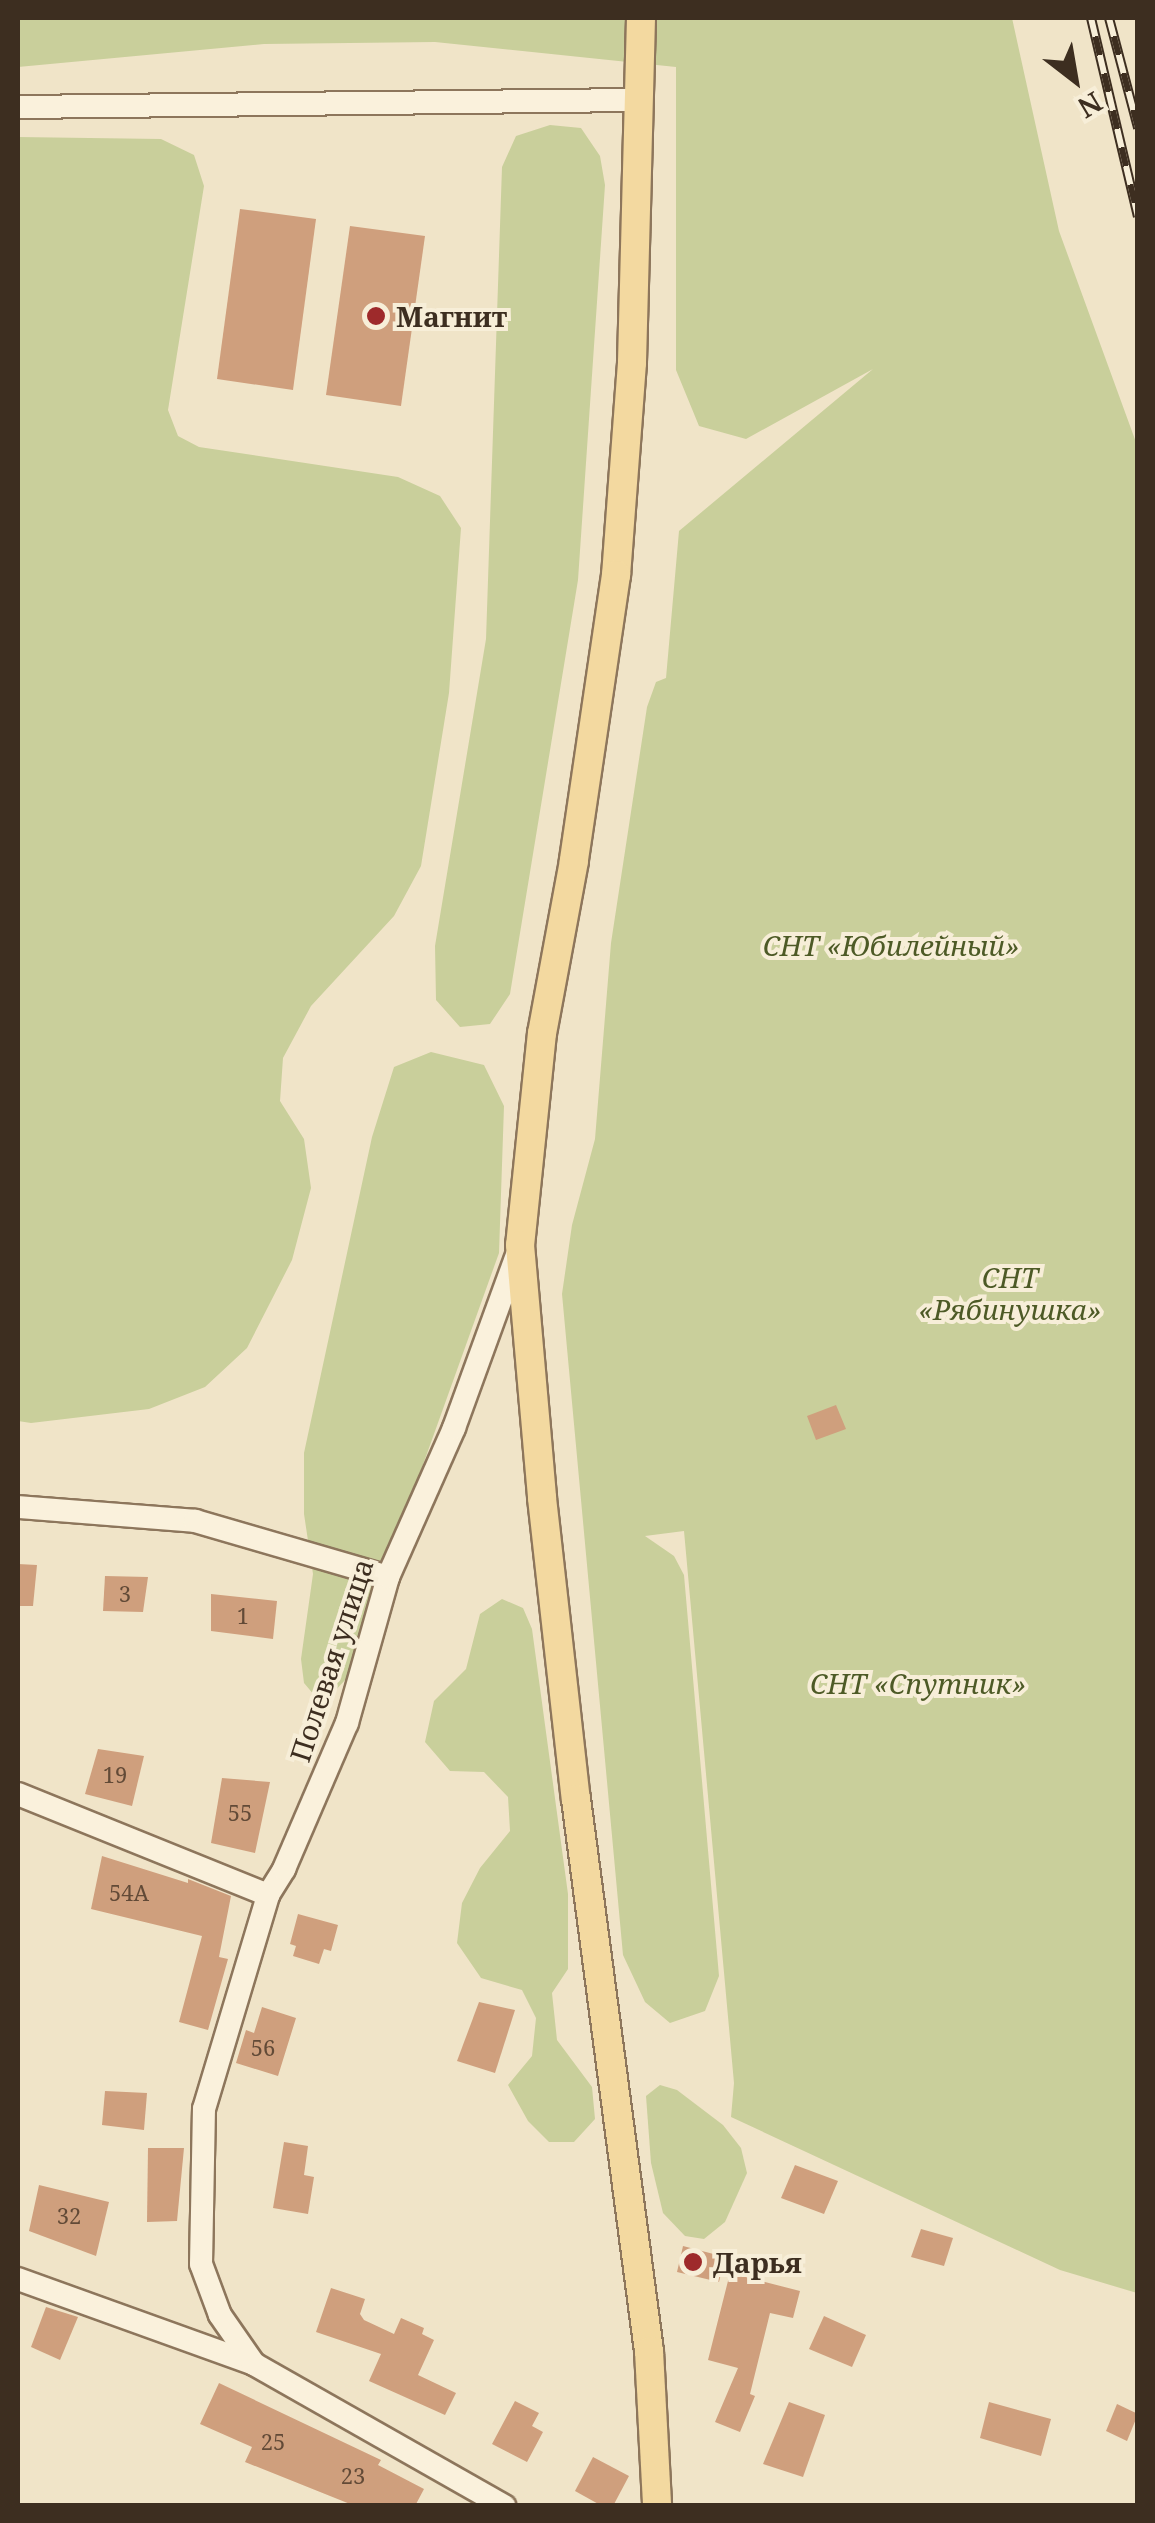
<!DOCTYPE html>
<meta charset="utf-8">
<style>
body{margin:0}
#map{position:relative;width:1155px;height:2523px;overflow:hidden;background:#f0e4c8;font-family:"Noto Serif",serif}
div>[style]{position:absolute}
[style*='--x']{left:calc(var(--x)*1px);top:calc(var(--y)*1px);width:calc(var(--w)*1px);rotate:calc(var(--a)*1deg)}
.green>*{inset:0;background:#c9cf9b}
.building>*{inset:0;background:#cf9f7d}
.roads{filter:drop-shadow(2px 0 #8d765c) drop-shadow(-2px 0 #8d765c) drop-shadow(0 2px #8d765c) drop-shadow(0 -2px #8d765c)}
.minor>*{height:22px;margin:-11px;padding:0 11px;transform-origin:11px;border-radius:11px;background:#faf1dc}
.major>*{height:28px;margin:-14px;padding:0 14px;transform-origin:14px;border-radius:14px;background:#f3d9a0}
.rail>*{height:10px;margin-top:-5px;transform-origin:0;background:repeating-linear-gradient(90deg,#f7eed8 0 19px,#3d2e20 0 38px);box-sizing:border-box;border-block:2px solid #3d2e20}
.dots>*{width:28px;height:28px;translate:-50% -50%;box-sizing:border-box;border:5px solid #f7eed8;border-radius:50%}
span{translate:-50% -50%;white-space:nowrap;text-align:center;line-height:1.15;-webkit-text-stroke:8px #f7eed8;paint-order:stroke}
.number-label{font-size:22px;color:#624a37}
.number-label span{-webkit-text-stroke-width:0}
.poi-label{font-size:28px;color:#3d2e20;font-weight:700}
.left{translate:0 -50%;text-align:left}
.park-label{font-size:28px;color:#4d5a26;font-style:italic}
.street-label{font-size:28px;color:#3d2e20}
.frame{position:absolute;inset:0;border:20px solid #3d2e20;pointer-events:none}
.north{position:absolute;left:1025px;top:30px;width:100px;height:100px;-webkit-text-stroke:8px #f7eed8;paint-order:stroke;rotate:149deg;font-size:28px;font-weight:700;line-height:40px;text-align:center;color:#3d2e20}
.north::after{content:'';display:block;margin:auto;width:35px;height:45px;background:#3d2e20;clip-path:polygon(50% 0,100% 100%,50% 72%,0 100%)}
</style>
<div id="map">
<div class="green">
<div style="clip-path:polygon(18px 18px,1012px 18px,1059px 231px,1137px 445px,1137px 2293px,1060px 2270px,731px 2117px,734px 2083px,684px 1531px,645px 1536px,674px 1556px,684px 1575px,719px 1976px,705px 2011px,670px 2023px,645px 2002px,623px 1955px,562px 1294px,572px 1225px,595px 1139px,611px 943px,647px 707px,656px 682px,666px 678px,679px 531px,873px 369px,746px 439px,699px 426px,676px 370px,676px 67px,435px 42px,264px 44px,18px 67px)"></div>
<div style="clip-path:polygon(550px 125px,581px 128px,600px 156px,605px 185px,578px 580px,510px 994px,490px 1024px,460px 1027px,436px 1000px,435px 946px,486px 639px,502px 167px,516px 136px)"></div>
<div style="clip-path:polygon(18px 137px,161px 139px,194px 155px,204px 186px,168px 410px,178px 436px,199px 447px,398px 477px,440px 496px,461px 528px,449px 693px,421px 866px,394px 916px,311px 1006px,283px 1058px,280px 1101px,304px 1139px,311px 1188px,292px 1260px,247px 1348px,205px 1387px,149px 1409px,31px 1423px,18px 1421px)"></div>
<div style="clip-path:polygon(431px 1052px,484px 1065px,504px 1106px,499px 1253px,346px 1679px,333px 1693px,315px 1696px,304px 1683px,301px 1659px,313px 1574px,304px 1514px,304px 1453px,372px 1137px,394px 1067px)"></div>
<div style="clip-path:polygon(502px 1599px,523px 1608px,532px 1629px,568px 1894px,568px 1969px,552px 1993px,557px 2040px,592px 2087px,595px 2119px,574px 2142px,549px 2142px,528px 2121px,508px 2085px,532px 2056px,536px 2018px,522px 1990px,481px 1978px,457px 1943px,462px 1903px,480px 1868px,510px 1831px,508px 1797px,484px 1772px,450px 1771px,425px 1742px,434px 1701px,466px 1669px,480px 1614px)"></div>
<div style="clip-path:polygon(660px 2085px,677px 2090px,723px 2125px,741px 2148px,747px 2173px,725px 2222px,704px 2239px,685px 2236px,663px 2213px,651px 2163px,646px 2096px)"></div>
</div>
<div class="building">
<div style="clip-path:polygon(240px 209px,316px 219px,293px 390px,217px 379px)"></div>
<div style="clip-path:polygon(350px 226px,425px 236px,401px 406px,326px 395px)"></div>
<div style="clip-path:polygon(836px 1405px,846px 1429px,816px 1440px,807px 1416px)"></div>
<div style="clip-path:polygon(18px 1564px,37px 1565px,33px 1606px,18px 1606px)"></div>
<div style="clip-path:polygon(105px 1576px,148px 1577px,143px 1612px,103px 1611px)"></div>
<div style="clip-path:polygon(211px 1594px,277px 1601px,273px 1639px,211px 1631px)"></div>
<div style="clip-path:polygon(98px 1749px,144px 1756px,132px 1806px,85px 1794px)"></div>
<div style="clip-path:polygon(222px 1778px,270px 1782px,255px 1853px,211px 1843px)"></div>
<div style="clip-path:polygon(102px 1856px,188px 1883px,188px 1879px,231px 1896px,219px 1957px,228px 1959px,208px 2030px,179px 2022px,202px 1936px,91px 1909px)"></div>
<div style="clip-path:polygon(298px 1914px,338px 1925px,331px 1951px,324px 1949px,319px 1964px,293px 1956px,296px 1946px,290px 1944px)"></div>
<div style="clip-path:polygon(479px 2002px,515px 2010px,495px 2073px,457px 2061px)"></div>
<div style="clip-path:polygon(262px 2007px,296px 2018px,278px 2076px,236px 2063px,246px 2030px,254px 2033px)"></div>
<div style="clip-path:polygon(105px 2091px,147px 2093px,144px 2130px,102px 2125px)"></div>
<div style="clip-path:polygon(284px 2142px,308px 2146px,304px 2175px,314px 2177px,308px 2214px,273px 2208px)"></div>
<div style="clip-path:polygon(148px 2148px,184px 2148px,177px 2221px,147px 2222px)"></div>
<div style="clip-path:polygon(795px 2165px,838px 2181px,824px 2214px,781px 2198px)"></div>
<div style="clip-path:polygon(39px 2185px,109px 2202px,96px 2256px,29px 2231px)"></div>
<div style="clip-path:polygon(921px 2229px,953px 2238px,944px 2266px,911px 2257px)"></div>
<div style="clip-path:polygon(683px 2246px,725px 2257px,719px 2282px,677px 2272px)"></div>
<div style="clip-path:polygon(730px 2273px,800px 2291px,793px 2318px,770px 2313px,750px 2394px,755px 2396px,740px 2432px,715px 2422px,738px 2368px,708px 2360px)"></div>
<div style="clip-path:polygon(331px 2288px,365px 2299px,360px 2314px,364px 2320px,394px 2334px,401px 2318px,424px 2328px,422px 2334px,434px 2340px,418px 2375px,456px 2393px,445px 2415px,369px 2381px,381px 2354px,316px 2332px)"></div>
<div style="clip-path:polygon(46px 2307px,78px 2317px,60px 2360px,31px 2347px)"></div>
<div style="clip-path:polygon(824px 2316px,866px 2335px,852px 2367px,809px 2349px)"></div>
<div style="clip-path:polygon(219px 2383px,381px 2460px,378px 2465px,424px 2489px,415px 2506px,355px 2506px,245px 2462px,252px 2447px,200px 2424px)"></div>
<div style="clip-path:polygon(515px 2401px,539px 2413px,532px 2426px,543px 2432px,527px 2462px,492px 2444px)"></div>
<div style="clip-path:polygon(789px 2402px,825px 2415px,803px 2477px,763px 2464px)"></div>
<div style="clip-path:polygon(989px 2402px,1051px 2419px,1041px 2456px,980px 2438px)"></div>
<div style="clip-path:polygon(1117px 2404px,1138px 2414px,1127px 2441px,1106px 2431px)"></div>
<div style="clip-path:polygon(593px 2457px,629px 2476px,613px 2506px,602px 2506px,575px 2491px)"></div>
</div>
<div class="roads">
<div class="minor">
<div style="--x:18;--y:107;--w:621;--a:-0.65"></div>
<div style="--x:18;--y:1507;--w:178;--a:4.5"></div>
<div style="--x:195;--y:1521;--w:201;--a:16.2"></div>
<div style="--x:18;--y:1794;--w:270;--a:22"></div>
<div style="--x:268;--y:1895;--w:31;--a:-58"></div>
<div style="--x:284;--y:1869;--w:159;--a:-66.7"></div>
<div style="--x:347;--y:1723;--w:152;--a:-74.3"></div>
<div style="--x:388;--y:1577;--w:163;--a:-66.1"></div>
<div style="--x:454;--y:1428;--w:193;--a:-70"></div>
<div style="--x:18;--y:2279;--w:251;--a:19.8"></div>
<div style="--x:254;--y:2364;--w:288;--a:29.6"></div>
<div style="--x:254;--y:2364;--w:60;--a:-124.8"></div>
<div style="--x:220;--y:2315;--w:54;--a:-110.4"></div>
<div style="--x:201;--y:2264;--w:155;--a:-88.9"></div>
<div style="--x:204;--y:2109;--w:223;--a:-73.3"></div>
</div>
<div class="major">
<div style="--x:641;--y:18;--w:345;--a:91.5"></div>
<div style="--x:632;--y:363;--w:213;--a:94.3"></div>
<div style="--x:616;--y:575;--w:289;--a:98.4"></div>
<div style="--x:574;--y:861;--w:175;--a:100.5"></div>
<div style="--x:542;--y:1033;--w:213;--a:95.9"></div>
<div style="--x:520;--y:1245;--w:254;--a:85"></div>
<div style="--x:542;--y:1498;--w:303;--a:83.6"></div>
<div style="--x:576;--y:1799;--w:557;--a:82.47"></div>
<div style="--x:649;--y:2351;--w:155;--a:87"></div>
</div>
</div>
<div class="rail">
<div style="--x:1091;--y:18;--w:204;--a:76.7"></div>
<div style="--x:1109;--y:18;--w:114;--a:75.2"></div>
</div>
<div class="dots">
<div style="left:376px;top:316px;background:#9e2a2b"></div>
<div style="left:693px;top:2262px;background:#9e2a2b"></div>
</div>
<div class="number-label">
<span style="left:125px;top:1594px">3</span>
<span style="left:243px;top:1616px">1</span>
<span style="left:115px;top:1775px">19</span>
<span style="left:240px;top:1813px">55</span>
<span style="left:129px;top:1893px">54А</span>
<span style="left:263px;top:2048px">56</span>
<span style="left:69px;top:2216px">32</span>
<span style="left:273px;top:2442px">25</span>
<span style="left:353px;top:2476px">23</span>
</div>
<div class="poi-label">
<span class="left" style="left:396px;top:316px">Магнит</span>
<span class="left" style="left:713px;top:2262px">Дарья</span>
</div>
<div class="park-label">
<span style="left:891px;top:945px">СНТ «Юбилейный»</span>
<span style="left:1010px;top:1293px">СНТ<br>«Рябинушка»</span>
<span style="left:918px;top:1683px">СНТ «Спутник»</span>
</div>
<div class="street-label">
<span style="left:331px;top:1660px;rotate:-72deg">Полевая улица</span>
</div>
<div class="frame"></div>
<div class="north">N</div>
</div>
